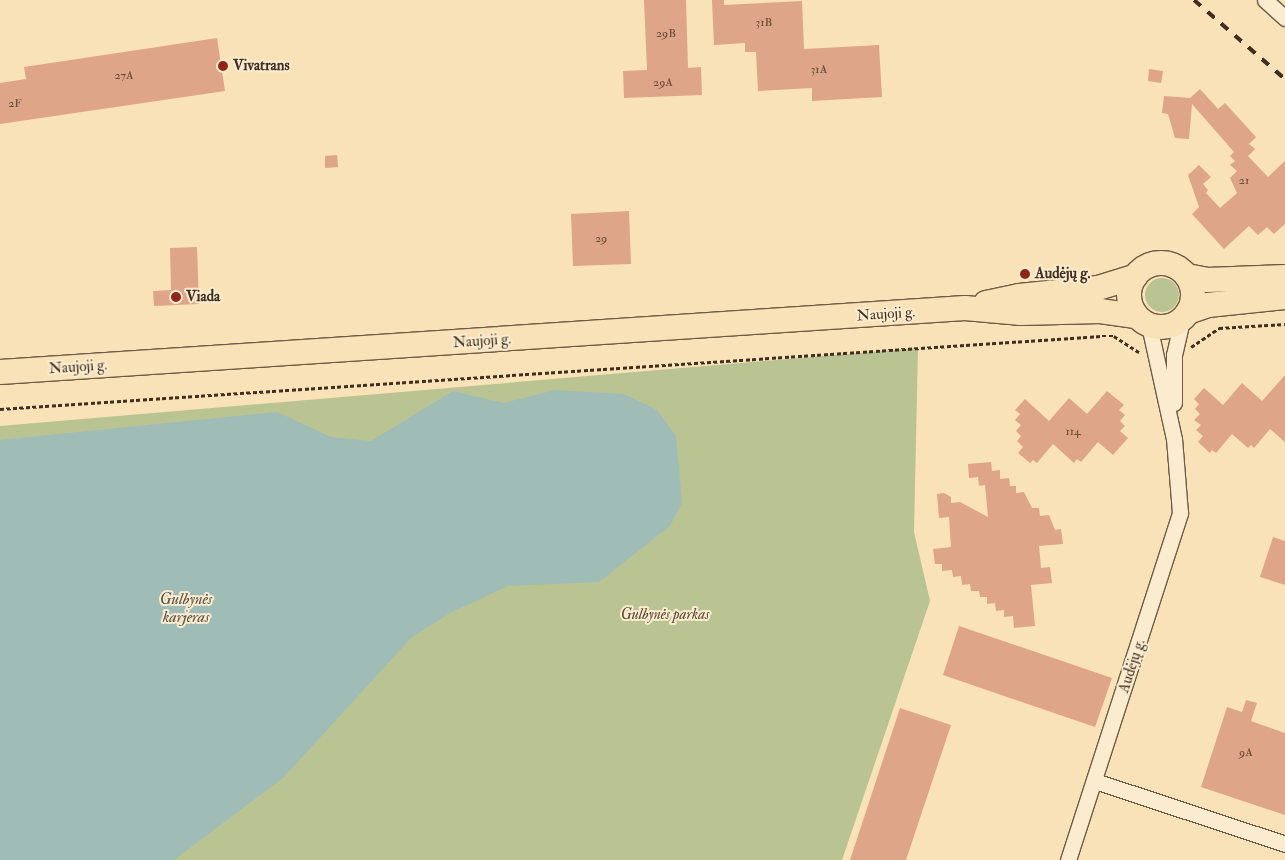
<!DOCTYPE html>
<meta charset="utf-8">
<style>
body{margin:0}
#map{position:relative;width:1285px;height:860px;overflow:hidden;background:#f9e2b7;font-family:"IM FELL Double Pica",serif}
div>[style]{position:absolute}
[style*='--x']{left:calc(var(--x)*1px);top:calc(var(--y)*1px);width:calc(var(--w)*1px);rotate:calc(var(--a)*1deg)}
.green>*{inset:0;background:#b9c492}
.round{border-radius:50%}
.water>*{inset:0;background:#a0bcb6}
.building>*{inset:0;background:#dfa588}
.path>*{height:2.5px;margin-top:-1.25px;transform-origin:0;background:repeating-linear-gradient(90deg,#402e20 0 4px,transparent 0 6.5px)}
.roads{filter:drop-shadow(1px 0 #6e5b46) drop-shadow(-1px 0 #6e5b46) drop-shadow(0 1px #6e5b46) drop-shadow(0 -1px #6e5b46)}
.street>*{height:15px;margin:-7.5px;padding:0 7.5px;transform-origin:7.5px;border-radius:7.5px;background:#fbecd0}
.primary>*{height:24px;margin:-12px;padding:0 12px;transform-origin:12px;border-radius:12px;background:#f9e2b7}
.primary>.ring{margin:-12px;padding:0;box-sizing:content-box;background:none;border:24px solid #f9e2b7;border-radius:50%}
.rail>*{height:4px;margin-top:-2px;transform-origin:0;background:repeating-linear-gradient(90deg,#402e20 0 9px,transparent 0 18px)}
.dots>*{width:14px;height:14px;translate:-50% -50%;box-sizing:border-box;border:2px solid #fbecd0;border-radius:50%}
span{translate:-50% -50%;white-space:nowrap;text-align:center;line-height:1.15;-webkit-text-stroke:4px #fbecd0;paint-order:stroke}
.number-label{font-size:12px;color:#684c3a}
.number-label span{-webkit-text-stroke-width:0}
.poi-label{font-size:15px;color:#402e20;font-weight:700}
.left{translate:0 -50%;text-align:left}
.street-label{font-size:15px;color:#402e20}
.park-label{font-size:15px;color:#584c37;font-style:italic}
.water-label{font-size:16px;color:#585246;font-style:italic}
</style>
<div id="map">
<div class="green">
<div class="round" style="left:1145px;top:278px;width:34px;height:34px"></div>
<div style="clip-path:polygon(918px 348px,914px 532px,930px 601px,842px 860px,0 860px,0 426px)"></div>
</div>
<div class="water">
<div style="clip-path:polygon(555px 390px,624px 394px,657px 410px,676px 436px,682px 503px,670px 526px,599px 582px,508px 586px,452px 612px,412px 637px,283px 778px,174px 860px,0 860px,0 440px,277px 412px,331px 437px,371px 441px,453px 391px,503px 403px)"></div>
</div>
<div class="building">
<div style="clip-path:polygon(644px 0,686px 0,688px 68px,701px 67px,702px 95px,624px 98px,623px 71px,647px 70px)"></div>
<div style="clip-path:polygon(712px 0,724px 0,724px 5px,802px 1px,804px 49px,879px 45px,882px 97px,812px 101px,812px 88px,758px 91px,756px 52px,745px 52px,745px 43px,714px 45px)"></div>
<div style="clip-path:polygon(217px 38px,225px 91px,0 124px,0 83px,26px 79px,24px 67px)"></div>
<div style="clip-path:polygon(1149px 69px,1163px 71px,1161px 83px,1148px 81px)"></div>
<div style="clip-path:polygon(1200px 89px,1218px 109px,1225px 103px,1256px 137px,1249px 144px,1255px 149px,1248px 156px,1268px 177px,1285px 161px,1285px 224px,1274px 234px,1267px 227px,1258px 235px,1249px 226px,1224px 249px,1192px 214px,1199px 207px,1188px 175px,1199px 165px,1211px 177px,1203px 184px,1208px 190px,1206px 193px,1220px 208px,1237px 193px,1230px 178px,1237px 171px,1230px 165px,1235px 161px,1230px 156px,1234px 152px,1192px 104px,1189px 139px,1175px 138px,1168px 114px,1162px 113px,1164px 96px,1190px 98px)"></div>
<div style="clip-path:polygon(337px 155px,338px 167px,325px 168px,325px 156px)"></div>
<div style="clip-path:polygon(629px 211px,631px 264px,573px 266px,571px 214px)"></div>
<div style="clip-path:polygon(197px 247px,199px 304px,154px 306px,153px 291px,171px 290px,170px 248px)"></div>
<div style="clip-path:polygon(1285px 375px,1285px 442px,1270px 429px,1254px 448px,1251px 445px,1248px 448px,1232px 434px,1216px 453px,1212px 450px,1210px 453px,1198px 442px,1203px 436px,1196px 430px,1201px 425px,1194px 420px,1200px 414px,1195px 409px,1199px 404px,1194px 399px,1204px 388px,1223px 405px,1242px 383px,1262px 401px)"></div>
<div style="clip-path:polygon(1107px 391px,1124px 405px,1119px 410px,1125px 415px,1120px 421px,1125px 426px,1120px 431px,1128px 438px,1113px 455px,1098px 442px,1081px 462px,1077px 459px,1074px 463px,1053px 444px,1037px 463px,1033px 460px,1030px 463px,1018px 453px,1023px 447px,1017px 441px,1021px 436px,1016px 431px,1021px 425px,1015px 420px,1020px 414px,1015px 410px,1025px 399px,1049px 421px,1069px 398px,1087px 414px)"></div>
<div style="clip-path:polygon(991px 462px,992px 471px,1000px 470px,1000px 479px,1009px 478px,1010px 486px,1016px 486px,1016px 493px,1024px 492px,1032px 508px,1039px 508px,1040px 516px,1049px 515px,1055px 530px,1061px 529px,1063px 544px,1039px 546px,1041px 568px,1050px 567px,1052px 583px,1031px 585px,1035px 626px,1014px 628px,1013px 616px,1004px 617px,1004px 610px,996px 611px,995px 603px,987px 604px,987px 597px,980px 597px,979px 591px,971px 591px,970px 584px,962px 585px,961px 576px,953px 577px,952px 570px,942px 571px,942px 564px,935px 564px,933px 549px,951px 547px,949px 517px,939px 518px,937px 494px,944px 493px,951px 497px,951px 503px,960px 502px,988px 517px,985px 485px,979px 486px,978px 477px,969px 478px,968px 464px)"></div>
<div style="clip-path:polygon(1273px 537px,1285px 541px,1285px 585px,1260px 577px)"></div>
<div style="clip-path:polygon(959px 626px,1112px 678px,1095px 727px,943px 675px)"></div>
<div style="clip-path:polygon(1246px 700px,1257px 703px,1251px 721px,1285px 733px,1285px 815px,1201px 787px,1227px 707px,1242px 712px)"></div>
<div style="clip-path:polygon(900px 708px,951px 725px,906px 860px,850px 860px)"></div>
</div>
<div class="path">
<div style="--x:1191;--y:347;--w:34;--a:-34"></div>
<div style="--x:1219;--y:328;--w:66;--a:-3.5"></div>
<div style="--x:0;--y:409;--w:1104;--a:-3.79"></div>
<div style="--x:1102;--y:336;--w:12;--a:0"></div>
<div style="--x:1114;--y:336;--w:30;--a:33"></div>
</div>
<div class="roads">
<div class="street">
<div style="--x:1265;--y:0;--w:27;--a:42"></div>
<div style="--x:1174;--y:403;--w:48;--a:-90"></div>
<div style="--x:1174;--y:355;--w:36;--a:-77"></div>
<div style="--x:1095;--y:781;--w:200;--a:18.3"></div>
<div style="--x:1068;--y:860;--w:365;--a:-72.1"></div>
<div style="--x:1180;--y:513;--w:74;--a:-94.6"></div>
<div style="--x:1174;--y:439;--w:117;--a:-102.4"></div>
</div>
<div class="primary">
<div class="ring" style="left:1129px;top:263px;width:40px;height:40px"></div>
<div style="--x:1187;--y:276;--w:20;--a:11"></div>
<div style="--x:1207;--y:280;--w:78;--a:-2.2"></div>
<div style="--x:986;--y:303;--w:34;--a:-12"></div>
<div style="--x:1019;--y:296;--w:79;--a:-5.8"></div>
<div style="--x:1098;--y:288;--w:39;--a:-17"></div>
<div style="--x:1188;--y:312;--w:21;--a:-19"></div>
<div style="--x:1208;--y:305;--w:77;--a:-5.9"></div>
<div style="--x:0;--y:372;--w:967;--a:-3.79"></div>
<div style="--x:965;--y:308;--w:56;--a:5.1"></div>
<div style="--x:1021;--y:313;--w:79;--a:-1.5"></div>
<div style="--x:1100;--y:311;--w:36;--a:8"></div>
</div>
</div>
<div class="rail">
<div style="--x:1194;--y:0;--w:121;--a:41"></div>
</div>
<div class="dots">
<div style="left:223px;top:66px;background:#8f2418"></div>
<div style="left:1025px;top:274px;background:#8f2418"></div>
<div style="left:176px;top:297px;background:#8f2418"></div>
</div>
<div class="number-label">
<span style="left:764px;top:23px">31B</span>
<span style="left:666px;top:34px">29B</span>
<span style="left:819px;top:70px">31A</span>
<span style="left:124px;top:76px">27A</span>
<span style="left:663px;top:83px">29A</span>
<span style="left:15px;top:104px">2F</span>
<span style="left:1244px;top:181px">21</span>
<span style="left:601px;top:239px">29</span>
<span style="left:1073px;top:432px">114</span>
<span style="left:1246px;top:753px">9A</span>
</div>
<div class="poi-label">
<span class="left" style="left:233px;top:66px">Vivatrans</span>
<span class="left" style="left:1035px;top:274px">Audėjų g.</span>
<span class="left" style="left:186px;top:297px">Viada</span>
</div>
<div class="street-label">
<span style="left:886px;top:314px;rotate:-4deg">Naujoji g.</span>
<span style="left:482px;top:341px;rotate:-4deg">Naujoji g.</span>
<span style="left:78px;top:367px;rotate:-4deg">Naujoji g.</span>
<span style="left:1132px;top:666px;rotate:-72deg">Audėjų g.</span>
</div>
<div class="park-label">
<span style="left:665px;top:615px">Gulbynės parkas</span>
</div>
<div class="water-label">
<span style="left:186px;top:608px">Gulbynės<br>karjeras</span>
</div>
</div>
